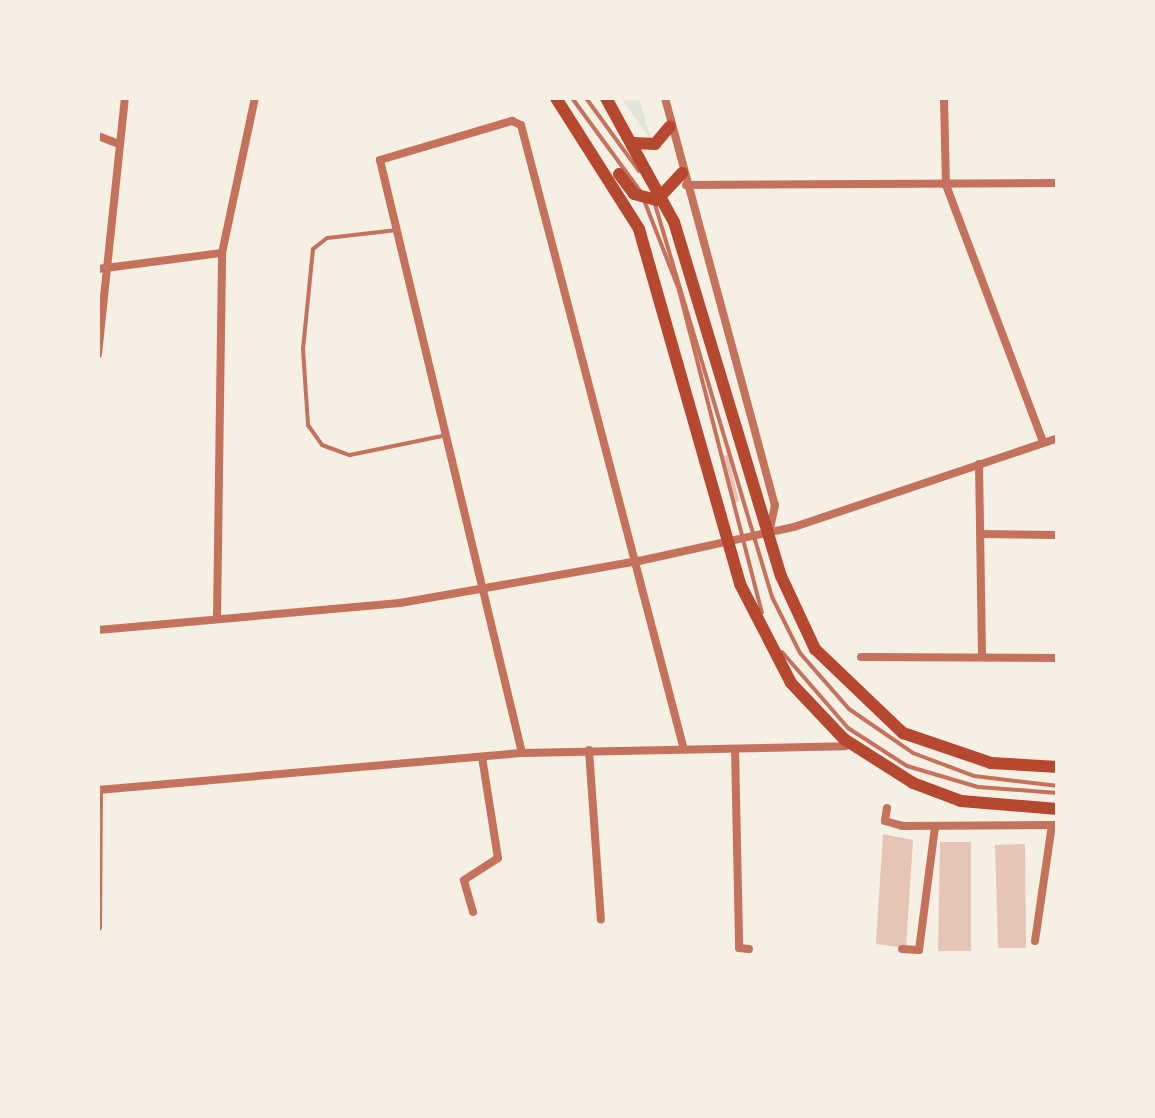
<!DOCTYPE html>
<style>
body{margin:0}
#map{position:relative;width:1155px;height:1118px;overflow:hidden;background:#f6efe4;font-family:Lato,sans-serif}
div>[style]{position:absolute}
[style*='--x']{left:calc(var(--x)*1px);top:calc(var(--y)*1px);width:calc(var(--w)*1px);rotate:calc(var(--a)*1deg)}
.green>*{inset:0;background:#e2e4dc}
.building>*{inset:0;background:#e6c5b7}
.service>*{height:4px;margin:-2px;padding:0 2px;transform-origin:2px;border-radius:2px;background:#c5725c}
.minor>*{height:8px;margin:-4px;padding:0 4px;transform-origin:4px;border-radius:4px;background:#c5725c}
.trunk>*{height:12px;margin:-6px;padding:0 6px;transform-origin:6px;border-radius:6px;background:#b5482f}
span{translate:-50% -50%;white-space:nowrap;text-align:center;line-height:1.15;-webkit-text-stroke:10px #f6efe4;paint-order:stroke}
.frame{position:absolute;inset:0;border:100px solid #f6efe4;pointer-events:none}
</style>
<div id="map">
<div class="green">
<div style="clip-path:polygon(621px 98px,639px 98px,652px 142px)"></div>
</div>
<div class="building">
<div style="clip-path:polygon(728px 455px,739px 501px,733px 503px,721px 456px)"></div>
<div style="clip-path:polygon(883px 834px,913px 840px,906px 948px,876px 944px)"></div>
<div style="clip-path:polygon(940px 842px,971px 842px,971px 951px,938px 951px)"></div>
<div style="clip-path:polygon(1025px 844px,1026px 948px,998px 948px,995px 845px)"></div>
</div>
<div class="service">
<div style="--x:572;--y:98;--w:115;--a:53.8"></div>
<div style="--x:586;--y:98;--w:90;--a:54"></div>
<div style="--x:644;--y:200;--w:97;--a:68.7"></div>
<div style="--x:679;--y:290;--w:333;--a:75.6"></div>
<div style="--x:654;--y:201;--w:413;--a:73.4"></div>
<div style="--x:772;--y:597;--w:63;--a:63.4"></div>
<div style="--x:800;--y:653;--w:74;--a:48.8"></div>
<div style="--x:849;--y:709;--w:78;--a:34.5"></div>
<div style="--x:913;--y:753;--w:65;--a:20.7"></div>
<div style="--x:974;--y:776;--w:85;--a:6.8"></div>
<div style="--x:397;--y:230;--w:70;--a:173.5"></div>
<div style="--x:327;--y:238;--w:18;--a:142"></div>
<div style="--x:313;--y:249;--w:100;--a:95.7"></div>
<div style="--x:303;--y:349;--w:76;--a:86.2"></div>
<div style="--x:308;--y:425;--w:24;--a:55"></div>
<div style="--x:322;--y:445;--w:30;--a:20"></div>
<div style="--x:350;--y:455;--w:99;--a:-11.7"></div>
<div style="--x:782;--y:652;--w:101;--a:49"></div>
<div style="--x:848;--y:728;--w:70;--a:32.8"></div>
<div style="--x:907;--y:766;--w:74;--a:16.5"></div>
<div style="--x:978;--y:787;--w:80;--a:4.3"></div>
</div>
<div class="minor">
<div style="--x:665;--y:98;--w:422;--a:74.9"></div>
<div style="--x:775;--y:505;--w:29;--a:102"></div>
<div style="--x:944;--y:98;--w:87;--a:88.7"></div>
<div style="--x:946;--y:185;--w:275;--a:69.3"></div>
<div style="--x:98;--y:136;--w:19;--a:21"></div>
<div style="--x:686;--y:185;--w:372;--a:-0.3"></div>
<div style="--x:98;--y:269;--w:125;--a:-7.4"></div>
<div style="--x:98;--y:354;--w:257;--a:-84"></div>
<div style="--x:979;--y:464;--w:193;--a:89.1"></div>
<div style="--x:981;--y:534;--w:77;--a:0.7"></div>
<div style="--x:217;--y:618;--w:365;--a:-89.2"></div>
<div style="--x:222;--y:253;--w:158;--a:-78"></div>
<div style="--x:98;--y:630;--w:303;--a:-5.1"></div>
<div style="--x:400;--y:603;--w:243;--a:-10"></div>
<div style="--x:639;--y:561;--w:159;--a:-12.4"></div>
<div style="--x:794;--y:527;--w:279;--a:-18.6"></div>
<div style="--x:861;--y:657;--w:197;--a:0.3"></div>
<div style="--x:735;--y:749;--w:199;--a:88.8"></div>
<div style="--x:739;--y:948;--w:10;--a:6"></div>
<div style="--x:589;--y:750;--w:170;--a:86"></div>
<div style="--x:522;--y:753;--w:610;--a:-103.47"></div>
<div style="--x:380;--y:160;--w:138;--a:-16.5"></div>
<div style="--x:512;--y:121;--w:10;--a:24"></div>
<div style="--x:521;--y:125;--w:642;--a:75.38"></div>
<div style="--x:98;--y:790;--w:426;--a:-5"></div>
<div style="--x:522;--y:753;--w:323;--a:-1.2"></div>
<div style="--x:887;--y:808;--w:13;--a:99"></div>
<div style="--x:885;--y:821;--w:18;--a:16"></div>
<div style="--x:902;--y:826;--w:156;--a:-0.4"></div>
<div style="--x:473;--y:912;--w:33;--a:-106"></div>
<div style="--x:464;--y:880;--w:40;--a:-32.9"></div>
<div style="--x:498;--y:858;--w:102;--a:-99"></div>
<div style="--x:98;--y:927;--w:136;--a:-89.6"></div>
<div style="--x:1035;--y:941;--w:117;--a:-81.7"></div>
<div style="--x:902;--y:949;--w:17;--a:3"></div>
<div style="--x:919;--y:950;--w:125;--a:-82.6"></div>
</div>
<div class="trunk">
<div style="--x:556;--y:98;--w:155;--a:57.6"></div>
<div style="--x:639;--y:229;--w:369;--a:74.1"></div>
<div style="--x:740;--y:584;--w:111;--a:62.7"></div>
<div style="--x:791;--y:683;--w:77;--a:46.6"></div>
<div style="--x:844;--y:739;--w:82;--a:32.5"></div>
<div style="--x:913;--y:783;--w:51;--a:20.6"></div>
<div style="--x:961;--y:801;--w:97;--a:4.7"></div>
<div style="--x:606;--y:98;--w:141;--a:61.3"></div>
<div style="--x:674;--y:222;--w:370;--a:73.2"></div>
<div style="--x:781;--y:576;--w:81;--a:65"></div>
<div style="--x:815;--y:649;--w:122;--a:43.7"></div>
<div style="--x:903;--y:733;--w:93;--a:18.8"></div>
<div style="--x:991;--y:763;--w:67;--a:3.4"></div>
<div style="--x:634;--y:143;--w:21;--a:3"></div>
<div style="--x:655;--y:144;--w:23;--a:-50"></div>
<div style="--x:619;--y:174;--w:25;--a:53"></div>
<div style="--x:634;--y:194;--w:24;--a:15"></div>
<div style="--x:657;--y:200;--w:37;--a:-47"></div>
</div>
<div class="frame"></div>
</div>
